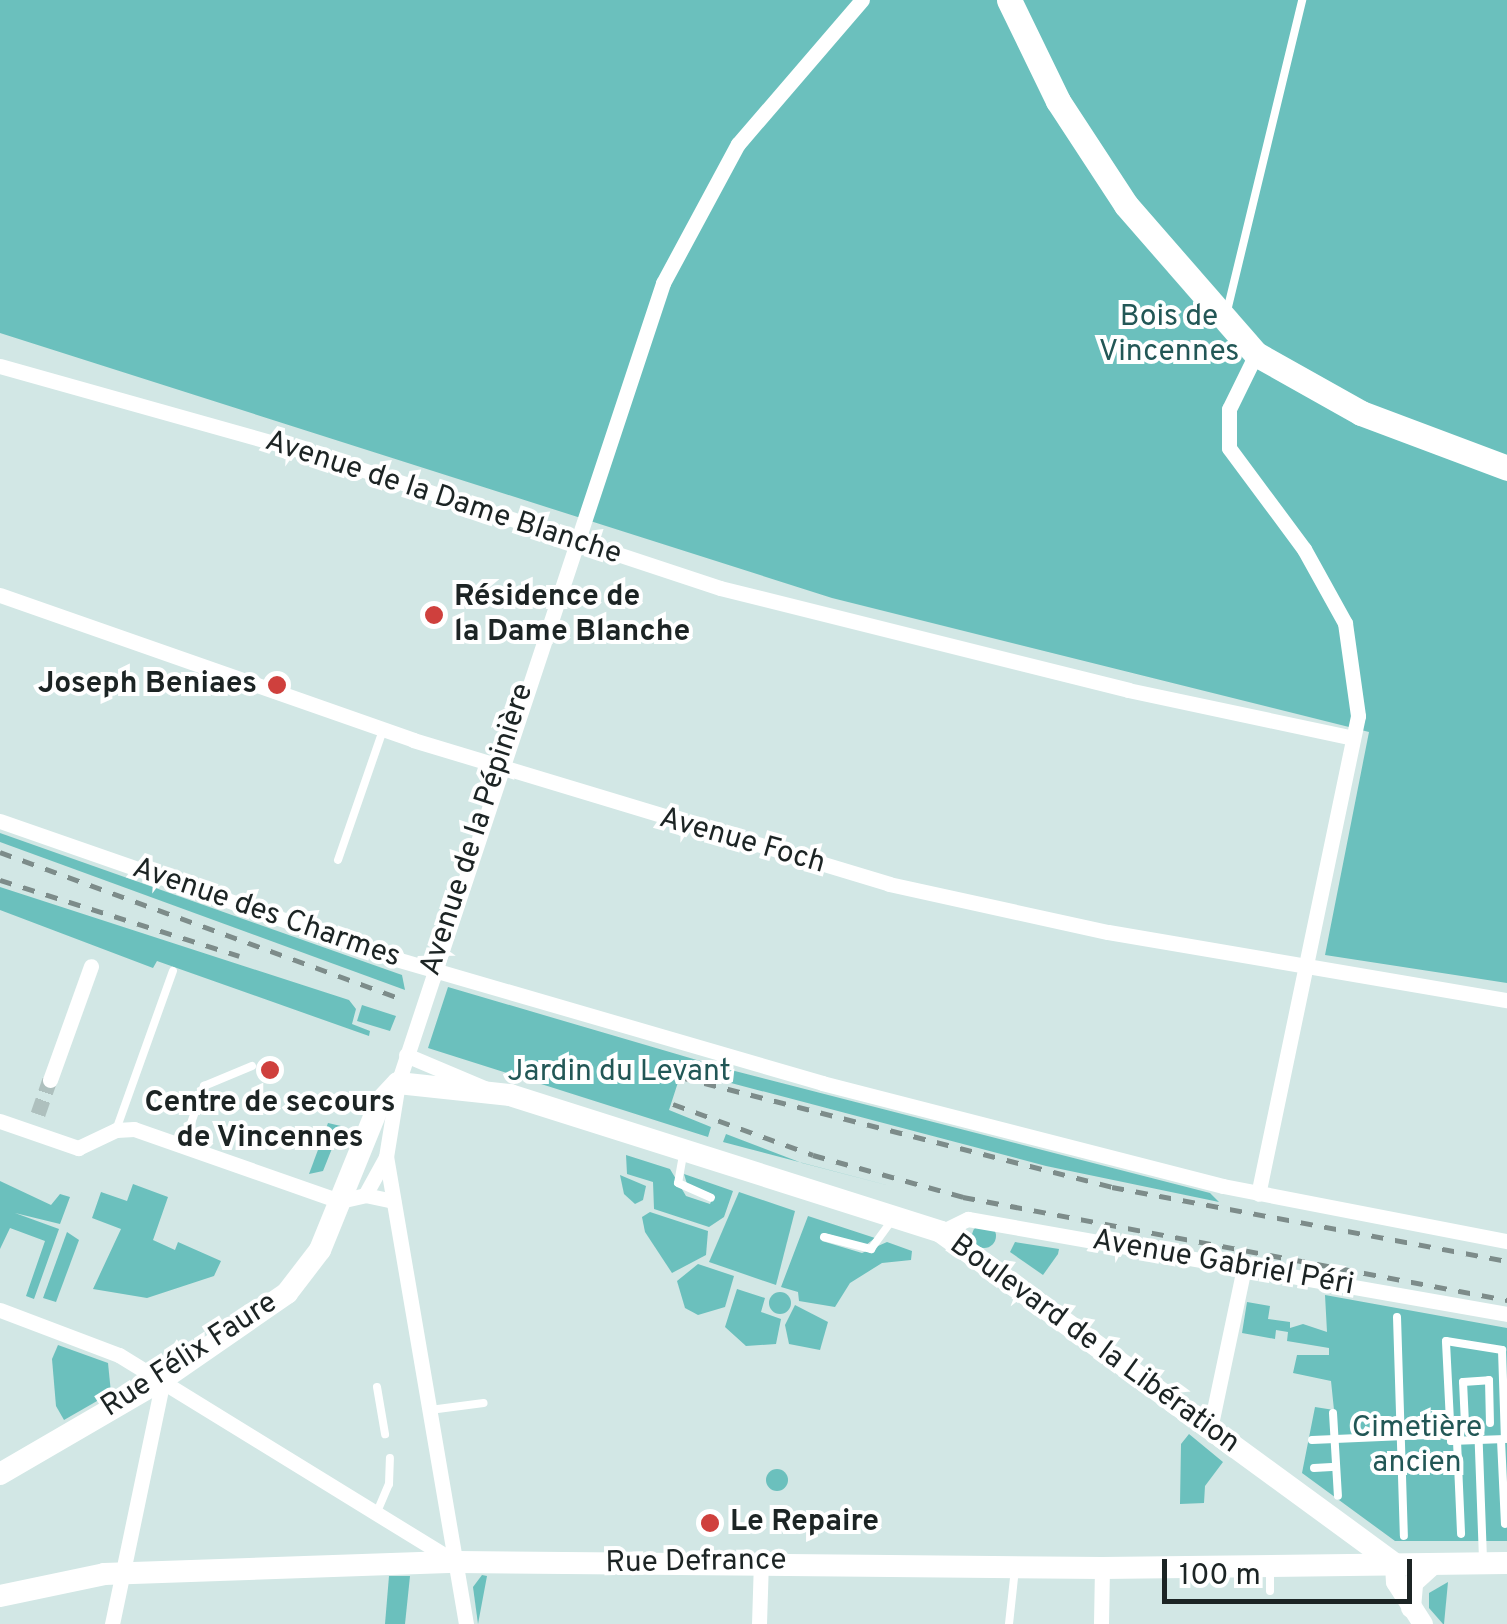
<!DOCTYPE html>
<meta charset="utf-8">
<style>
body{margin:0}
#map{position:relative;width:1507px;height:1624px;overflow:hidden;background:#d2e7e5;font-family:Overpass,sans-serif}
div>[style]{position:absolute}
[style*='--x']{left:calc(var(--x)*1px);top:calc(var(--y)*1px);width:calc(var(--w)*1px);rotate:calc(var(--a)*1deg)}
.green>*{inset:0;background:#6bc0bd}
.round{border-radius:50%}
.minor-tunnel>*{height:15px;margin-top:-7.5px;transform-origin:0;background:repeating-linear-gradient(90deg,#aec0be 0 15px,transparent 0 23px)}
.service>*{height:8px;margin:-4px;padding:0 4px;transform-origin:4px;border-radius:4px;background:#fff}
.minor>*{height:15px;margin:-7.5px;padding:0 7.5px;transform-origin:7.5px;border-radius:7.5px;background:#fff}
.tertiary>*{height:20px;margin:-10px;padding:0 10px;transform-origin:10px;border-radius:10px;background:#fff}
.secondary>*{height:22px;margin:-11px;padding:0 11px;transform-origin:11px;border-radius:11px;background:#fff}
.primary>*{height:25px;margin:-12.5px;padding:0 12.5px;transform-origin:12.5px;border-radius:12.5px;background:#fff}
.rail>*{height:5px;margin-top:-2.5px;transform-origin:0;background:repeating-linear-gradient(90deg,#7d8c8a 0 12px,transparent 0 24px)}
.dots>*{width:28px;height:28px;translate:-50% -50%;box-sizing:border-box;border:5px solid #fff;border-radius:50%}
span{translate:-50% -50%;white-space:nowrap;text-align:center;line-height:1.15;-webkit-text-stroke:8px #fff;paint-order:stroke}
.park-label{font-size:30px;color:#225756}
.street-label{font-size:30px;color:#1c2424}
.poi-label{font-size:30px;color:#1c2424;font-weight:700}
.left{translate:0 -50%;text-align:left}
.right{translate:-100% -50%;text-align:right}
.scale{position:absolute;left:1162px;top:1559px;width:250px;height:45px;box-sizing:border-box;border:5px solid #1c2424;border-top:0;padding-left:12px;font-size:30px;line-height:35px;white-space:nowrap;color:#1c2424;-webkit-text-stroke:8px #fff;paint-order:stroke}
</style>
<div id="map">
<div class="green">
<div style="clip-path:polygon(0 0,1507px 0,1507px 983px,1325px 955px,1369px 732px,832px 598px,0 333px)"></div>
<div style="clip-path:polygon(0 833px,402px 975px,405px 990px,0 842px)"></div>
<div style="clip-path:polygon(0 887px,349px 1000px,356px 1009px,352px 1024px,370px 1031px,369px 1036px,157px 961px,153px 968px,0 910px)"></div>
<div style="clip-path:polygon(448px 987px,731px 1070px,1210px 1193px,1219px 1202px,1046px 1166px,682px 1070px,669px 1110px,711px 1127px,708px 1137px,428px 1048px)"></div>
<div style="clip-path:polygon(362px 1005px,396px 1016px,390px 1031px,357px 1021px)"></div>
<div style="clip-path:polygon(328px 1123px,341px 1126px,323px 1171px,309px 1174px)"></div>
<div style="clip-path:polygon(726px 1134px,802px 1163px,898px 1188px,723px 1142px)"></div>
<div style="clip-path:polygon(626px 1155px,670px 1169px,686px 1196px,710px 1204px,714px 1195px,687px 1184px,684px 1174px,733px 1191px,724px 1217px,709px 1227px,654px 1209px,653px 1182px,627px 1174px)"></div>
<div style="clip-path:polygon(620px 1175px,646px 1186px,643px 1200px,635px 1204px,624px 1194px)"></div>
<div style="clip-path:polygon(0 1181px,51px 1205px,60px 1194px,70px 1197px,60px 1224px,15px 1213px,59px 1229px,34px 1299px,26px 1296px,45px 1241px,10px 1228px,0 1249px)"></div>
<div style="clip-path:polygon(133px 1184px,168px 1197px,153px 1240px,175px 1250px,178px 1242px,221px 1261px,214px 1276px,147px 1298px,93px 1289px,121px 1229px,92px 1218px,101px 1192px,127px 1201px)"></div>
<div style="clip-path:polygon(739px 1192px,795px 1211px,776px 1285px,709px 1262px)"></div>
<div style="clip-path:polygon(650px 1212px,708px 1231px,706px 1255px,672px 1273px,645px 1232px,642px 1217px)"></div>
<div style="clip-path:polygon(808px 1216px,875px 1238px,866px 1245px,824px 1233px,822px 1241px,862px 1253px,887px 1242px,912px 1251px,911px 1260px,882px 1263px,850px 1283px,835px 1307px,799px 1301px,798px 1292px,781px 1287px)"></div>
<div class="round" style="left:972px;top:1224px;width:24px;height:24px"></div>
<div style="clip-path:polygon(67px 1232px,79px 1240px,56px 1302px,43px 1298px)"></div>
<div style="clip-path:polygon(1015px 1242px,1059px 1249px,1058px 1254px,1043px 1275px,1010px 1252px)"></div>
<div style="clip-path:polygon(698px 1264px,734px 1276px,725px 1307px,698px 1315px,685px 1308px,677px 1281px)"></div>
<div style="clip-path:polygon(737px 1289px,765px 1298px,761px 1312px,781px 1319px,776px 1344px,746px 1346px,725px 1327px)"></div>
<div class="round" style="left:769px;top:1292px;width:22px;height:22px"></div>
<div style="clip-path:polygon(1325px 1295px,1507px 1328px,1507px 1541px,1395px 1541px,1302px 1473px,1315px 1407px,1334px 1410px,1331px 1381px,1293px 1373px,1297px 1355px,1329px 1355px,1329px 1348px,1287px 1341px,1288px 1332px,1276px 1330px,1275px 1339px,1242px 1333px,1247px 1302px,1270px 1306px,1268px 1319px,1290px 1322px,1290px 1328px,1303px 1324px,1327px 1332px)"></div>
<div style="clip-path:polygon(795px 1305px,828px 1322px,820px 1350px,789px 1344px,785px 1325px)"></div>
<div style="clip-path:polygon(58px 1345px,108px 1363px,111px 1393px,64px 1420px,56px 1406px,52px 1359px)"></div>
<div style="clip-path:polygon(1189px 1434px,1223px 1462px,1205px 1486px,1204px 1503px,1180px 1504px,1181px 1444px)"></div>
<div class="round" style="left:766px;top:1469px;width:22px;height:22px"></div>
<div style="clip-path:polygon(482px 1575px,487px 1576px,478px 1624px,473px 1587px)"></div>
<div style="clip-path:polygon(389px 1576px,410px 1576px,405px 1624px,385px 1624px)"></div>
<div style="clip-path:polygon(1448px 1582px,1444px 1624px,1443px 1624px,1429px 1608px,1429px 1593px)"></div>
</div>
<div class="minor-tunnel">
<div style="--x:38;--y:1114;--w:36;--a:-71"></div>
</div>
<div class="service">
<div style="--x:1227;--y:311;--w:320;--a:-76.4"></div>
<div style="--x:338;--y:860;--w:138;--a:-70.9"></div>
<div style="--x:116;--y:1130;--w:169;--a:-70.3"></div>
<div style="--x:183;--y:1146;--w:64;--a:-70.7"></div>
<div style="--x:204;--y:1086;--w:52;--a:-22.6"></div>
<div style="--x:683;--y:1155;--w:28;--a:100"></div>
<div style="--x:678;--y:1183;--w:36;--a:24"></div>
<div style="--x:824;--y:1237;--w:49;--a:14.3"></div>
<div style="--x:871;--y:1249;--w:34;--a:-54"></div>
<div style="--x:1397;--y:1317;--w:219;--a:88.2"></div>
<div style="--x:1446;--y:1341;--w:57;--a:9.1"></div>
<div style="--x:1502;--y:1350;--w:89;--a:88.1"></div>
<div style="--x:1505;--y:1439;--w:54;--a:177.9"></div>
<div style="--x:1451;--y:1441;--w:100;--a:-92.9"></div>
<div style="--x:377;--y:1387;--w:48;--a:80.3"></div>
<div style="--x:430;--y:1410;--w:54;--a:-7.4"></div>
<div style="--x:1333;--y:1413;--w:83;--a:86.6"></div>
<div style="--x:1478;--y:1423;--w:136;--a:87.9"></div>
<div style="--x:1465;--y:1424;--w:42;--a:-92.7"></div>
<div style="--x:1463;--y:1382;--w:26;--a:-4"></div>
<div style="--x:1489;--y:1380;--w:43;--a:88.7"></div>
<div style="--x:1312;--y:1440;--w:139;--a:-2.5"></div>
<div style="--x:1501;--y:1440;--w:84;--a:87.3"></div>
<div style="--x:1457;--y:1441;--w:93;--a:87.5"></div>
<div style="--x:1314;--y:1468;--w:22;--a:-3"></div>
<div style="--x:377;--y:1512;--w:30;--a:-67"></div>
<div style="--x:389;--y:1484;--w:26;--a:-88"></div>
<div style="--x:1270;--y:1591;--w:21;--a:-90"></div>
<div style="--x:1009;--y:1624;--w:55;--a:-83.8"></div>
</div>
<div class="minor">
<div style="--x:1256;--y:354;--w:61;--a:116.1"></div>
<div style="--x:1229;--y:409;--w:39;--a:90"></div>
<div style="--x:1229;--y:448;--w:126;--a:53.4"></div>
<div style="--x:1304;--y:549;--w:85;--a:61"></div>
<div style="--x:1345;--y:623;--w:94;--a:82"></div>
<div style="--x:1358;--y:716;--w:488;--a:101.8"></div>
<div style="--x:0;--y:366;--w:333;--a:15.7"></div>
<div style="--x:321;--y:456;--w:420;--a:18.3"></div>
<div style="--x:720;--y:588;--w:421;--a:14"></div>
<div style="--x:1128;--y:690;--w:230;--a:12"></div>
<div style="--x:0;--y:595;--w:438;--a:19.3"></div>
<div style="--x:413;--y:740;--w:497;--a:16.8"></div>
<div style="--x:889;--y:884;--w:224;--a:12.4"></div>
<div style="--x:1108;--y:932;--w:405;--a:9.7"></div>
<div style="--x:0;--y:821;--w:419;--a:19.2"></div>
<div style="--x:396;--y:959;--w:444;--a:16.2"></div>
<div style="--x:822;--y:1083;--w:414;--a:14.4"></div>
<div style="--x:1223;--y:1186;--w:289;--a:11"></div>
<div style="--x:406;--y:1055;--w:90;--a:22.9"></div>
<div style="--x:50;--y:1080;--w:121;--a:-70.2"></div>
<div style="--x:0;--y:1121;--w:83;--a:19.1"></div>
<div style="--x:78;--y:1148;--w:42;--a:-25.3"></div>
<div style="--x:116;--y:1130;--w:18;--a:-3"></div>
<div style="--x:134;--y:1129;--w:218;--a:19.3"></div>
<div style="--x:340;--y:1201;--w:26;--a:-13"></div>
<div style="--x:365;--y:1195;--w:29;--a:12"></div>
<div style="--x:365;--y:1195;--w:43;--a:-61.1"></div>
<div style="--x:941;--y:1232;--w:30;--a:-26"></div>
<div style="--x:968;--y:1219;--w:547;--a:10"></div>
<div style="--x:0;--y:1310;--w:127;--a:20.7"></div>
<div style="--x:119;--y:1355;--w:395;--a:31.6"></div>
<div style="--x:1210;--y:1429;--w:165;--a:-78.1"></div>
<div style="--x:112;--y:1624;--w:250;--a:-78.2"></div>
<div style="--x:466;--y:1624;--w:474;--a:-99.7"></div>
<div style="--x:386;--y:1157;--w:75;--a:-80.8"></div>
<div style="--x:398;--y:1083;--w:843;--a:-71.67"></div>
<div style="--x:663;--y:283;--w:158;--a:-61.7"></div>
<div style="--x:738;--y:144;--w:190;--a:-49.3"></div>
<div style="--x:759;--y:1624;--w:63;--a:-88.2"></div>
<div style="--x:1101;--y:1624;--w:56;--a:-89"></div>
</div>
<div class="tertiary">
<div style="--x:1395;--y:1564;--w:18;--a:87"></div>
<div style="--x:1396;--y:1582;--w:50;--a:57.3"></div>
<div style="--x:1411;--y:1608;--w:25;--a:-85"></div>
<div style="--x:1413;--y:1583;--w:27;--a:-42"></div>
</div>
<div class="secondary">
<div style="--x:0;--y:1474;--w:189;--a:-30.2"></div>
<div style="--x:163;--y:1379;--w:151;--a:-34.7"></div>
<div style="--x:287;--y:1293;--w:54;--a:-52.5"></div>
<div style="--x:320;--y:1250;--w:160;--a:-67.9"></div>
<div style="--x:380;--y:1102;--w:26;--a:-47"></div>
<div style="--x:398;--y:1083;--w:113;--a:6.1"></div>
<div style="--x:510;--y:1095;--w:452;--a:17.6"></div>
<div style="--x:941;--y:1232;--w:562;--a:36.18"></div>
<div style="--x:0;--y:1596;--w:106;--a:-11.9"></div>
<div style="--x:104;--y:1574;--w:352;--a:-2"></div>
<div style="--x:456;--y:1562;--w:646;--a:0.53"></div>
<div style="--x:1102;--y:1568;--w:405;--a:-0.7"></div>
</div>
<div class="primary">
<div style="--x:1009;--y:0;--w:112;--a:64.1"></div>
<div style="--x:1058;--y:101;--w:124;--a:56.8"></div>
<div style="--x:1126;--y:205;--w:198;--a:48.9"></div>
<div style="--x:1256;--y:354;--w:120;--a:29.3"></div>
<div style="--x:1361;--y:413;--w:156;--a:20.6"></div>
</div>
<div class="rail">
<div style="--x:0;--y:852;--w:430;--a:20.1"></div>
<div style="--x:0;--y:880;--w:251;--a:17.6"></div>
<div style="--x:681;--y:1077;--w:445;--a:14.3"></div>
<div style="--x:1112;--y:1187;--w:402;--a:10.6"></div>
<div style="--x:673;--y:1104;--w:149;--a:20"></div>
<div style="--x:813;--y:1155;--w:156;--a:15.6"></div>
<div style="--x:963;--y:1197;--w:554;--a:10.72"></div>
</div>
<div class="dots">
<div style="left:434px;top:615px;background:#cf403d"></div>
<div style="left:277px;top:685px;background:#cf403d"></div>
<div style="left:270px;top:1070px;background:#cf403d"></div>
<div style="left:710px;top:1523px;background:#cf403d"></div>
</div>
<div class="park-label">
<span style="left:1169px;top:335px">Bois de<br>Vincennes</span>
<span style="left:619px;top:1073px">Jardin du Levant</span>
<span style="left:1417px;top:1446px">Cimetière<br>ancien</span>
</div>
<div class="street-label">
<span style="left:443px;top:499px;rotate:18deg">Avenue de la Dame Blanche</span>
<span style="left:478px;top:830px;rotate:-72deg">Avenue de la Pépinière</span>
<span style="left:742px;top:842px;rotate:16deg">Avenue Foch</span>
<span style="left:266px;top:914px;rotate:19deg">Avenue des Charmes</span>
<span style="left:1223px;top:1264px;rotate:10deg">Avenue Gabriel Péri</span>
<span style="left:1094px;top:1345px;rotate:36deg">Boulevard de la Libération</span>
<span style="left:190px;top:1356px;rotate:-33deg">Rue Félix Faure</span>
<span style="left:696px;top:1563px;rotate:-1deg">Rue Defrance</span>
</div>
<div class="poi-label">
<span class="left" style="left:454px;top:615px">Résidence de<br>la Dame Blanche</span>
<span class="right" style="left:257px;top:685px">Joseph Beniaes</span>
<span style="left:270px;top:1121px">Centre de secours<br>de Vincennes</span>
<span class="left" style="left:730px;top:1523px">Le Repaire</span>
</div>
<div class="scale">100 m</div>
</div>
